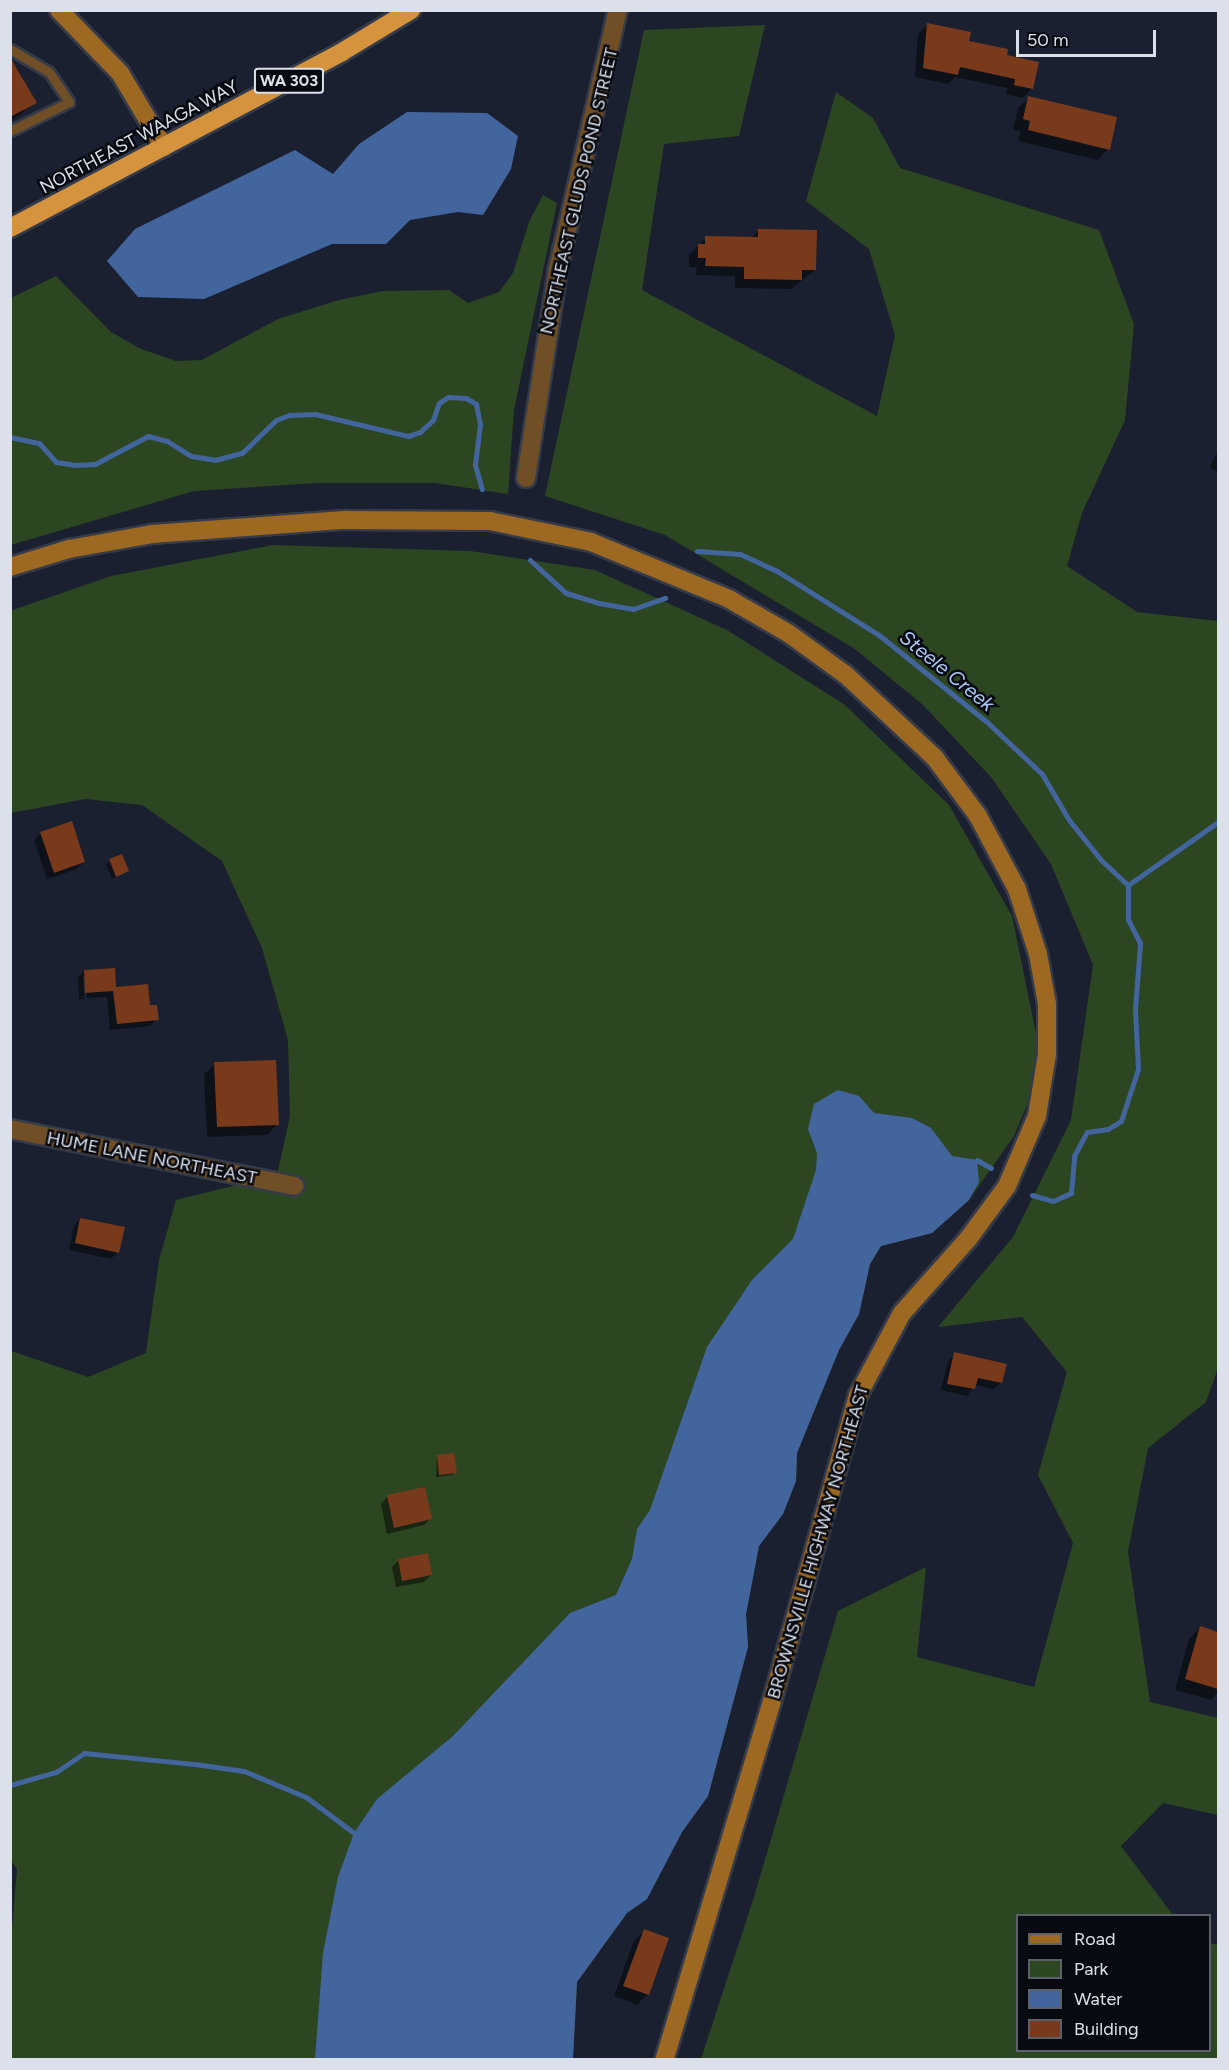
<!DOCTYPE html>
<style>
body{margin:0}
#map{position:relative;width:1229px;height:2070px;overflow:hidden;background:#1a202f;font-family:Figtree,sans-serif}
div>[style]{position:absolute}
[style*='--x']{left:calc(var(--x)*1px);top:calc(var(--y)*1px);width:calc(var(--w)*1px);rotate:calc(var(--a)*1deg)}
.green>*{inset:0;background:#2d4622}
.water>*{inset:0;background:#43659e}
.shadow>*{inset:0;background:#0007}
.stream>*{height:5px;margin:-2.5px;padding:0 2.5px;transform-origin:2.5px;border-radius:2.5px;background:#43659e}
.building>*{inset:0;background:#79391b}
.roads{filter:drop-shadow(2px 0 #353b49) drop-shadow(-2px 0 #353b49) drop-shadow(0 2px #353b49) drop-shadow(0 -2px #353b49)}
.lane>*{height:9px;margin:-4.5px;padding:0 4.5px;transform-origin:4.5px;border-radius:4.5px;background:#704f27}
.street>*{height:18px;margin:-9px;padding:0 9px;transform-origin:9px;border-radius:9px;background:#704f27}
.secondary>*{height:18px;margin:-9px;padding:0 9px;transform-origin:9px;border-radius:9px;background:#9d6821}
.highway>*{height:18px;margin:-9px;padding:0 9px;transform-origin:9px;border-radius:9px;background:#d5933e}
span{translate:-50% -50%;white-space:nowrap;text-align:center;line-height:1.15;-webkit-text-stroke:5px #070a11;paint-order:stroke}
.shield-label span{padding:2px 4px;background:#070a11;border:2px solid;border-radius:4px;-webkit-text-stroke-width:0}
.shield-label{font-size:16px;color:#dce0eb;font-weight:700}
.street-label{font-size:18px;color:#dce0eb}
.water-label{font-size:20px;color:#abcafb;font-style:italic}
.frame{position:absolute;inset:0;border:12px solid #dce0eb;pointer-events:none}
.legend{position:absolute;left:1016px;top:1914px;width:195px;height:138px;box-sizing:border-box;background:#070a11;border:2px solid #5c6068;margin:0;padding:8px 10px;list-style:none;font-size:18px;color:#dce0eb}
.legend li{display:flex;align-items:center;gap:12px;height:30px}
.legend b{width:30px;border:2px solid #5c6068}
.scale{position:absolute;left:1016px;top:30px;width:140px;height:27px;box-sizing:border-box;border:3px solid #dce0eb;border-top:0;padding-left:8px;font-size:18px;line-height:21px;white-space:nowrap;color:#dce0eb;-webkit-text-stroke:4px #070a11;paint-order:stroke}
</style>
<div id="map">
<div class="green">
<div style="clip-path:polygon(765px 25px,739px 136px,664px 144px,642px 290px,877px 416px,895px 335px,869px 249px,806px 201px,836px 92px,873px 118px,900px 168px,1099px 230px,1134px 324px,1125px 420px,1082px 513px,1067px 566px,1137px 612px,1218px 621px,1218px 1368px,1206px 1402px,1148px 1448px,1128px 1552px,1150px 1702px,1218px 1718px,1218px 1815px,1163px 1803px,1121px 1846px,1173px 1915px,1018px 1916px,1018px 2050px,1210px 2050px,1210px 1943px,1218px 1945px,1218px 2059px,701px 2059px,754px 1897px,838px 1611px,926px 1567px,917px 1657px,1034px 1687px,1073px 1543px,1038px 1475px,1067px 1372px,1022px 1317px,938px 1327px,1013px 1237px,1071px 1120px,1093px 965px,1051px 864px,991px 777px,923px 705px,855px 649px,665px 535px,545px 496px,644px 30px)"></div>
<div style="clip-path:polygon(543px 195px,557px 203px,514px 410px,508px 494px,435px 483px,317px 483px,194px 491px,11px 545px,11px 298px,56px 276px,111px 332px,141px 349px,176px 361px,202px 360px,278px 319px,339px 300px,383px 291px,449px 290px,468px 303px,499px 292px,513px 273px,529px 222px)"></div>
<div style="clip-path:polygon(273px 545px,470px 551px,595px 570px,727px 630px,845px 705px,949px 805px,1012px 916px,1039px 1048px,1027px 1105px,1014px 1136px,969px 1200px,932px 1233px,881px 1246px,870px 1264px,859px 1314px,839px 1350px,797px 1453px,796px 1481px,783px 1514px,759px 1546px,746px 1614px,748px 1647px,708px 1796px,682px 1832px,647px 1899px,627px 1913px,577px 1982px,573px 2059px,11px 2059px,10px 1952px,17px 1869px,10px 1859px,11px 1351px,88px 1377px,146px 1353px,159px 1260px,176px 1200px,277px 1175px,290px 1116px,288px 1040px,262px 948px,222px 861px,142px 805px,85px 799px,11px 813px,10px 611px,111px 576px)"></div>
</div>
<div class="water">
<div style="clip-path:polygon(407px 112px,487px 113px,518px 136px,511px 169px,483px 215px,458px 212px,410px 220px,386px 244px,332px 244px,204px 299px,138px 297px,107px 261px,135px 229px,295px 150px,333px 174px,359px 144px)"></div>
<div style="clip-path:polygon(838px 1090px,859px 1096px,874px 1113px,912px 1118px,931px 1128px,952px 1156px,977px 1160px,979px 1182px,969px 1200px,932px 1233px,881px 1246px,870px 1264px,859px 1314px,839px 1350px,797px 1453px,796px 1481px,783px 1514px,759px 1546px,746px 1614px,748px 1647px,708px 1796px,682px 1832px,647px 1899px,627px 1913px,577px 1982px,573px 2059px,315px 2059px,323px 1953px,338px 1877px,354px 1833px,377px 1799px,453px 1736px,570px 1613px,616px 1595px,632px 1559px,637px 1529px,650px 1510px,707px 1347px,752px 1280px,793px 1239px,816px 1170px,817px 1153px,808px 1129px,814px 1104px)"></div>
</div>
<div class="shadow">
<div style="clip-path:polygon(927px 25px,968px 42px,1032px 88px,1023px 98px,1006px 94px,1007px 88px,955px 77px,948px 84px,915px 77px,918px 34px)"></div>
<div style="clip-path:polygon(18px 69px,35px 103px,10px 122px,10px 73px)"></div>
<div style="clip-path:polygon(1029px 98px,1108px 149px,1098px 160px,1018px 141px,1021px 131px,1013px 130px,1018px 108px)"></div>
<div style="clip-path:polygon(758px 231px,815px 270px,791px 289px,735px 288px,735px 276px,696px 275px,697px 267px,689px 267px,689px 255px,706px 238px,751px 238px)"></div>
<div style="clip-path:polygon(1218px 451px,1218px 472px,1210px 467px)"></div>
<div style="clip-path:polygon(41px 833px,84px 862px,77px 869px,47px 879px,34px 840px)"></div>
<div style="clip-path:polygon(121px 856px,127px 871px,112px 879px,106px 864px)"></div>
<div style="clip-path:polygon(84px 971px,149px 1007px,157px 1019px,150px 1026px,110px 1030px,107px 997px,87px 998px,86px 976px,83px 976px,84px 999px,79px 999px,78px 978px)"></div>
<div style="clip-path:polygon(215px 1064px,277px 1124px,267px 1135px,207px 1137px,204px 1074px)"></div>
<div style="clip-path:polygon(80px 1219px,118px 1252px,111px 1259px,69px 1250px,74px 1226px)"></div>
<div style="clip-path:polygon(954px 1354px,1001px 1382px,994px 1389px,975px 1385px,967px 1396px,941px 1390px,948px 1361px)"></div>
<div style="clip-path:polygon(437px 1456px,455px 1472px,452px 1475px,436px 1477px)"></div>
<div style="clip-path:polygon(387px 1497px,431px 1518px,424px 1525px,387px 1534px,381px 1504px)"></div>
<div style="clip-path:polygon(399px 1560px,431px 1575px,424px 1582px,396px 1587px,392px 1567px)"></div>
<div style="clip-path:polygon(1200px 1628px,1218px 1633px,1218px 1692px,1211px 1700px,1175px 1690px,1189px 1639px)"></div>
<div style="clip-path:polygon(644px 1931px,647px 1994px,637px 2005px,614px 1996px,634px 1941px)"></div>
</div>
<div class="stream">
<div style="--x:10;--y:437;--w:30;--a:12"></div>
<div style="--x:39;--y:443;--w:25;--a:48"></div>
<div style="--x:56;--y:462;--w:18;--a:9"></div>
<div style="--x:74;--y:465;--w:21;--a:-3"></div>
<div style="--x:95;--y:464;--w:60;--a:-27.8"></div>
<div style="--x:148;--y:436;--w:20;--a:15"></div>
<div style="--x:167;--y:441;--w:28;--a:32"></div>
<div style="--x:191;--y:456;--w:24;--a:9"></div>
<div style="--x:215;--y:460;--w:28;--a:-15"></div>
<div style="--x:242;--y:453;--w:47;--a:-44.1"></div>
<div style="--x:276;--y:420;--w:14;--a:-21"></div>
<div style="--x:289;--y:415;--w:26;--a:-2"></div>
<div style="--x:315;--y:414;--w:96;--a:13.3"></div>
<div style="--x:408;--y:436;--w:13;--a:-18"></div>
<div style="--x:420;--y:432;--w:18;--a:-43"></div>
<div style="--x:433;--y:420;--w:18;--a:-71"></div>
<div style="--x:439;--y:403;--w:11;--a:-34"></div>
<div style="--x:448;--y:397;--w:18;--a:3"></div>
<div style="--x:466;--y:398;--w:12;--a:31"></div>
<div style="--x:476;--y:404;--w:20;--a:79"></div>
<div style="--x:480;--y:424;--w:41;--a:97"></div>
<div style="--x:475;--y:465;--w:25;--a:74"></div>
<div style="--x:697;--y:551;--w:43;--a:4"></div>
<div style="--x:740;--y:554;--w:41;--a:24.7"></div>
<div style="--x:777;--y:571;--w:120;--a:32.1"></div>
<div style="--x:879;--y:635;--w:139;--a:38.9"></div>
<div style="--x:987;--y:722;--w:76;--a:43.4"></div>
<div style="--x:1042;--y:774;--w:53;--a:59.6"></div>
<div style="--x:1069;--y:820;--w:51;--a:51.3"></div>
<div style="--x:1101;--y:860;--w:37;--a:43"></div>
<div style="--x:530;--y:560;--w:49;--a:42.5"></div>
<div style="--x:566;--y:593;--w:34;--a:17"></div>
<div style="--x:599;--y:603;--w:35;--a:10"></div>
<div style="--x:633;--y:609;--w:34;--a:-19"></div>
<div style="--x:1128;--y:885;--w:110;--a:-35"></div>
<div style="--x:977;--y:1160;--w:16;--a:30"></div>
<div style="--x:1032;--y:1195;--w:22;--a:16"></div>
<div style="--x:1053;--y:1201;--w:20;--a:-24"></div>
<div style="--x:1071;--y:1193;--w:37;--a:-85"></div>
<div style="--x:1074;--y:1156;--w:27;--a:-62"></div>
<div style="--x:1087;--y:1132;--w:21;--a:-8"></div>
<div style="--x:1108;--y:1129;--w:15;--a:-32"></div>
<div style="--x:1121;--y:1121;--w:55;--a:-71.9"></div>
<div style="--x:1138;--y:1069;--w:59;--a:-92.9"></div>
<div style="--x:1135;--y:1010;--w:67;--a:-85.7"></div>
<div style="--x:1140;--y:943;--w:27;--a:-117"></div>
<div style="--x:1128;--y:919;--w:34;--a:-90"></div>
<div style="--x:10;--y:1785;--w:48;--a:-15.8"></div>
<div style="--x:56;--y:1772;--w:34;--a:-34"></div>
<div style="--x:84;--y:1753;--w:112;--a:5.7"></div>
<div style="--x:195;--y:1764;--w:49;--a:8.1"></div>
<div style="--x:244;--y:1771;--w:67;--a:22.8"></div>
<div style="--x:306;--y:1797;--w:60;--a:36.9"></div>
</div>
<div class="building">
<div style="clip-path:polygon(927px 23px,971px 32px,969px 41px,1008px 49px,1007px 55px,1039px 62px,1033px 89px,1014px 85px,1015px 79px,960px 67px,958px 75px,923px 68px)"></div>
<div style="clip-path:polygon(10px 57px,37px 103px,10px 117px)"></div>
<div style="clip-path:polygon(1028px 96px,1117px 117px,1110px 150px,1028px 130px,1030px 121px,1023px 119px)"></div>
<div style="clip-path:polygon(758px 229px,817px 230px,816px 270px,802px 270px,802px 280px,744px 279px,744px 267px,705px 266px,706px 258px,698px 258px,698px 244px,705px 244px,705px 236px,758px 237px)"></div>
<div style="clip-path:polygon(72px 821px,85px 862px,54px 873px,40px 832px)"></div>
<div style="clip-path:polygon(122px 854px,129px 871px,116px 877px,109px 859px)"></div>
<div style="clip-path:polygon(115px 968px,116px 987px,148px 984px,150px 1005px,157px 1005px,159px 1020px,117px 1024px,113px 991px,85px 993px,84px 970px)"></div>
<div style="clip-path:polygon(276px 1060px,279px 1125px,217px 1127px,214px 1062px)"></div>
<div style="clip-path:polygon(80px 1218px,125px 1227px,119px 1253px,75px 1243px)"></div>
<div style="clip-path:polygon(954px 1352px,1007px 1364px,1002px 1383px,978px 1378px,975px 1389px,947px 1384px)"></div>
<div style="clip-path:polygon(454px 1453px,457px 1473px,439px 1475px,437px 1455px)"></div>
<div style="clip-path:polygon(425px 1487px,432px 1519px,394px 1528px,387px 1495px)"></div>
<div style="clip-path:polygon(428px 1553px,432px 1575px,402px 1581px,398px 1559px)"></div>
<div style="clip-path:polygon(1200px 1626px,1218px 1632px,1218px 1689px,1185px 1679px)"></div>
<div style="clip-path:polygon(644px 1929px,669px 1938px,649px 1995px,623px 1986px)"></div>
</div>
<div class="roads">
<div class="lane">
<div style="--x:10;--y:49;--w:45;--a:30.5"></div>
<div style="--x:49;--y:72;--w:36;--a:56"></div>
<div style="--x:69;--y:102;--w:66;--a:153.8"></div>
</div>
<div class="street">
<div style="--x:526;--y:478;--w:211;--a:-81.3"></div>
<div style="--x:558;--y:269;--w:266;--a:-77"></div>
<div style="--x:10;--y:1129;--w:290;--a:11.3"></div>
</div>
<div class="secondary">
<div style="--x:59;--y:10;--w:88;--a:45.9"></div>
<div style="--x:120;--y:73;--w:86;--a:59.3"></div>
<div style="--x:10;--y:567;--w:62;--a:-17"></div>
<div style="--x:69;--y:549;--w:84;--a:-10.2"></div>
<div style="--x:152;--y:534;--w:193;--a:-4.2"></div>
<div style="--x:344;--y:520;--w:146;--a:0.4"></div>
<div style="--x:490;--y:521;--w:103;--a:11.7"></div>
<div style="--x:591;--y:542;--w:149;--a:22.4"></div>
<div style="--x:729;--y:599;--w:68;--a:30"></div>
<div style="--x:788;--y:633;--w:72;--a:35.9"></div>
<div style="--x:846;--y:675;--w:122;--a:43"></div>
<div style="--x:935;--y:758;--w:72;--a:53.4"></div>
<div style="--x:978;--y:816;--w:83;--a:61.9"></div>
<div style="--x:1017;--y:889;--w:68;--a:72.1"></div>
<div style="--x:1038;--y:954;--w:51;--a:79.8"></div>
<div style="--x:1047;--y:1004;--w:50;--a:90"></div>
<div style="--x:1047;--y:1054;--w:63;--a:99.2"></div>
<div style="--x:1037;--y:1116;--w:76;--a:113.2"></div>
<div style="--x:1007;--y:1186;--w:66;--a:126.3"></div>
<div style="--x:968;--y:1239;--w:99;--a:131.7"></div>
<div style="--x:902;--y:1313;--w:93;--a:118.2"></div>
<div style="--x:858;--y:1395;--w:318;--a:105.7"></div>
<div style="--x:772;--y:1701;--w:375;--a:106.7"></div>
</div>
<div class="highway">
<div style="--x:10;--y:228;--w:376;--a:-27.9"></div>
<div style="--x:342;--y:52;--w:81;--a:-31.3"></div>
</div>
</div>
<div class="shield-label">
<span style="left:289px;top:81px">WA 303</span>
</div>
<div class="street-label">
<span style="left:139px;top:137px;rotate:-28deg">NORTHEAST WAAGA WAY</span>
<span style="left:579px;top:191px;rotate:-77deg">NORTHEAST GLUDS POND STREET</span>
<span style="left:152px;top:1158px;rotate:11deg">HUME LANE NORTHEAST</span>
<span style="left:818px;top:1542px;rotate:-74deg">BROWNSVILLE HIGHWAY NORTHEAST</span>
</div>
<div class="water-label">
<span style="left:947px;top:671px;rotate:39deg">Steele Creek</span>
</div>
<div class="frame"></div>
<ul class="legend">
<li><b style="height:8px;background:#9d6821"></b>Road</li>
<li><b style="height:16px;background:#2d4622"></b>Park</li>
<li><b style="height:16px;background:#43659e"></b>Water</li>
<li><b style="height:16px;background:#79391b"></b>Building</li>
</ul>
<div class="scale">50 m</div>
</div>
